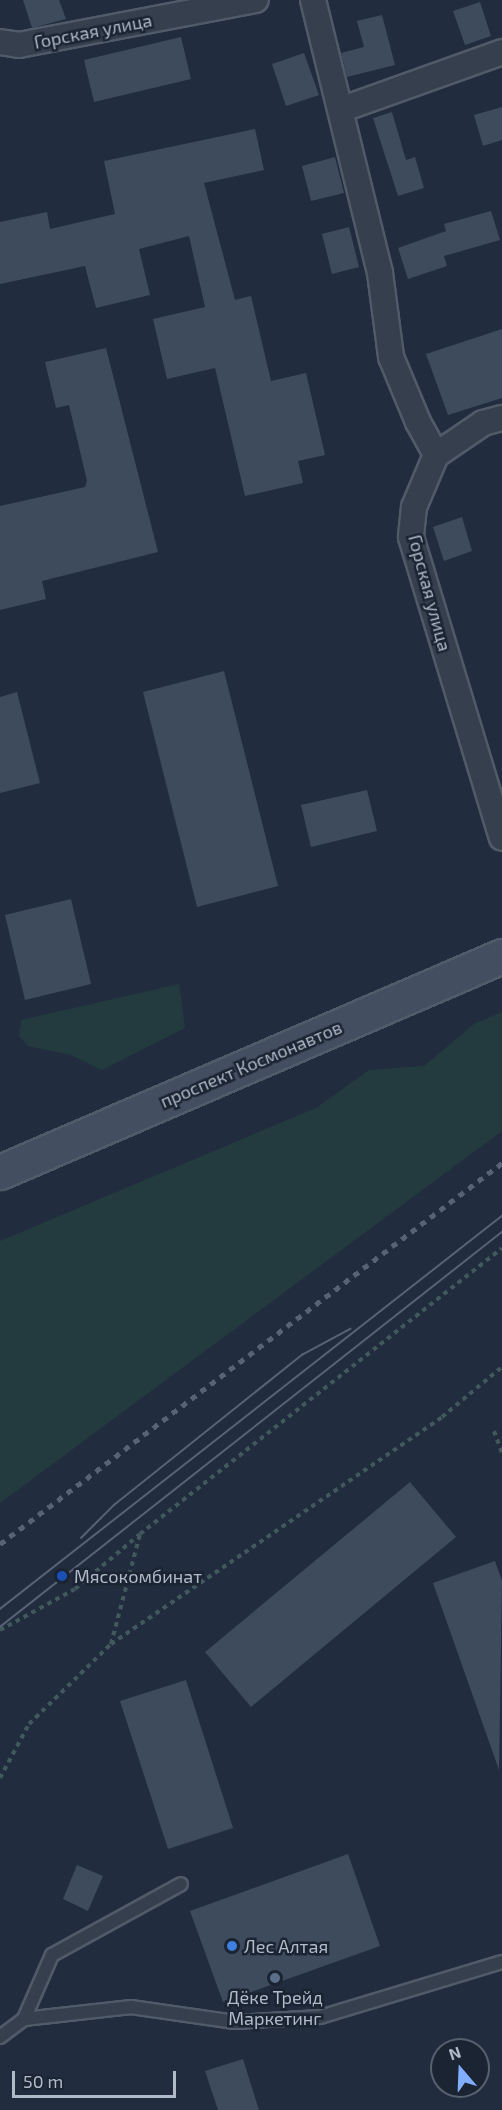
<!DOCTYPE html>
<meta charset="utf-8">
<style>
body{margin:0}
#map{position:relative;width:502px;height:2110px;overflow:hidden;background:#212d3e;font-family:"Exo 2",sans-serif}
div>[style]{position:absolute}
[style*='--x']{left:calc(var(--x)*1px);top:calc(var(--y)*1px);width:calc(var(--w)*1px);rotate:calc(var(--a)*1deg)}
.green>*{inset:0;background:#233b3f}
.building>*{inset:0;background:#3d4b5d}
.path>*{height:4px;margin-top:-2px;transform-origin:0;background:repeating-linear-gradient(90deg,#41585c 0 4.5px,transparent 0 9px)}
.roads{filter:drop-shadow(2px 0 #515a68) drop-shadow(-2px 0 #515a68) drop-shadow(0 2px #515a68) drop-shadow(0 -2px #515a68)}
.lane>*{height:12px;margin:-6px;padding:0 6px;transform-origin:6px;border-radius:6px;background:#353f4e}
.street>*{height:24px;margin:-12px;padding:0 12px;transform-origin:12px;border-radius:12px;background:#353f4e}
.secondary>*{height:33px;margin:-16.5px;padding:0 16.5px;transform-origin:16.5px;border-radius:16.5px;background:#434e61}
.tram>*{height:1.5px;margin:-0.75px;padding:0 0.75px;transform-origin:0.75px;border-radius:0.75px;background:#576375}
.rail>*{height:4.5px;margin-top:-2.25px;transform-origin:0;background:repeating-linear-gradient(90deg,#576375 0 6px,transparent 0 12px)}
.dots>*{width:16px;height:16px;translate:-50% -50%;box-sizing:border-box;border:3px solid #1b2432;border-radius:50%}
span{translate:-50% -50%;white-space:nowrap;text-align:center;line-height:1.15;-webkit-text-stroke:5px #1b2432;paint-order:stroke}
.street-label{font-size:18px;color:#b1bac9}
.poi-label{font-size:18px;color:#b1bac9}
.left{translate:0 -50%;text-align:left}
.north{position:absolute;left:430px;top:2038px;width:60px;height:60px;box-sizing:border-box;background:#1b2432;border:2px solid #57606e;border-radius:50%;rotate:341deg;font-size:16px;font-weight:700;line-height:24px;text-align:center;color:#b1bac9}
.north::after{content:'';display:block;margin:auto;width:21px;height:27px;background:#81affe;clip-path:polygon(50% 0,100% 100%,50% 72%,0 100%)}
.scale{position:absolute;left:12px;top:2071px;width:164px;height:27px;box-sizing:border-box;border:3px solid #b1bac9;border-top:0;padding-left:8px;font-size:18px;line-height:21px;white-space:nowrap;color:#b1bac9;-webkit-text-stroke:4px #1b2432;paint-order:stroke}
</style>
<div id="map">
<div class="green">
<div style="clip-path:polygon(179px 984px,185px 1028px,102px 1070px,71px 1055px,28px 1046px,19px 1036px,21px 1020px)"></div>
<div style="clip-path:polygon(502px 1012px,502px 1131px,0 1503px,0 1241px,316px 1108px,369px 1070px,424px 1066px,474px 1024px)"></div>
</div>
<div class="building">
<div style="clip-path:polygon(23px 0,59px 0,66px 19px,32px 28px)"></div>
<div style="clip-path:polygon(480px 2px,491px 36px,465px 45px,453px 11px)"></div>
<div style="clip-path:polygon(382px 15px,395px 65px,347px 77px,341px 53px,364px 47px,357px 21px)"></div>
<div style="clip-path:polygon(181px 37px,191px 79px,94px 102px,84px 60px)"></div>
<div style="clip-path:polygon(304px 53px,319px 95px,286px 106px,272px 64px)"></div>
<div style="clip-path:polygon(502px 107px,502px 140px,483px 146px,474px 115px)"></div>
<div style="clip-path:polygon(392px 112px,406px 160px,415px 157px,424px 188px,398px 196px,373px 118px)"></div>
<div style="clip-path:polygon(255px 129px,264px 170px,204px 183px,235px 300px,251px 296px,271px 381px,306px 373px,325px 455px,298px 461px,303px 483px,245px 496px,215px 368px,167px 379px,153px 319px,205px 307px,189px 236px,139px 249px,150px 295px,96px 308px,85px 266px,0 284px,0 222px,47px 212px,50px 229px,115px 214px,104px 161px)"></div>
<div style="clip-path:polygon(335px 157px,344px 193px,311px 201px,302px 166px)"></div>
<div style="clip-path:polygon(491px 211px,500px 240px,444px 256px,447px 266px,408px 279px,398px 248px,446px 231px,444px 224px)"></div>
<div style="clip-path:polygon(349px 227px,359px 267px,332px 274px,322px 234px)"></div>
<div style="clip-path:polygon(502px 329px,502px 398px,448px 415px,426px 354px)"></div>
<div style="clip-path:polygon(106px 348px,158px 552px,42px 581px,46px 599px,0 610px,0 506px,85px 487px,87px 481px,69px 405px,56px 408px,45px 362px)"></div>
<div style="clip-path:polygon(462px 517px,472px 551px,444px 561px,433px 527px)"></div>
<div style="clip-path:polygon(224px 671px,278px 886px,197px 907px,143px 692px)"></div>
<div style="clip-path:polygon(17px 692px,40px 783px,0 793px,0 697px)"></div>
<div style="clip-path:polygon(367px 790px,377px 831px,311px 847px,301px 805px)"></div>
<div style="clip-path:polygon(71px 899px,91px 984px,25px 1000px,5px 915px)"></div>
<div style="clip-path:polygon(410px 1482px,456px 1537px,251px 1707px,205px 1652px)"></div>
<div style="clip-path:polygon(495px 1561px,502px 1581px,499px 1770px,433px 1583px)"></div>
<div style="clip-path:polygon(186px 1680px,233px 1828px,168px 1849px,120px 1701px)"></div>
<div style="clip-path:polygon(348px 1854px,380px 1946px,223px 2002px,190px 1911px)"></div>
<div style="clip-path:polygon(77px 1865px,103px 1876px,88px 1911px,63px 1899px)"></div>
<div style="clip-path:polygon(243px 2059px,259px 2110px,218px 2110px,205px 2071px)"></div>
</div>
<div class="path">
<div style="--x:494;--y:1431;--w:23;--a:70"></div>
<div style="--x:0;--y:1630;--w:85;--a:-28.7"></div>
<div style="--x:75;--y:1589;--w:85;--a:-40.2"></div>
<div style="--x:111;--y:1644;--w:401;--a:-34.4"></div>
<div style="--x:442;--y:1417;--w:78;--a:-39.8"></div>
<div style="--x:0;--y:1778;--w:61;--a:-61.8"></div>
<div style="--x:29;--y:1724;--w:115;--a:-44.3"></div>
<div style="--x:111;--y:1644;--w:114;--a:-75.2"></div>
<div style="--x:140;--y:1534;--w:461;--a:-38.3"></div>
</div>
<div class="roads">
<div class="lane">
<div style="--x:24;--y:2019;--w:108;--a:-6.4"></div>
<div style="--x:131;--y:2007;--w:105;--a:8.2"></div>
<div style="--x:235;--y:2022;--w:85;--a:-3.4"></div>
<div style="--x:320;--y:2017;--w:190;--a:-16.8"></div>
<div style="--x:0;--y:2037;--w:30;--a:-37"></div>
<div style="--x:24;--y:2019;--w:70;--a:-66.4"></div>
<div style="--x:52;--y:1955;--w:147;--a:-28.8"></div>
</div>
<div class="street">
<div style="--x:313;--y:0;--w:281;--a:76.2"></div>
<div style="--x:380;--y:273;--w:85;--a:82.5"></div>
<div style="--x:391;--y:357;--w:70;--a:67.4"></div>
<div style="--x:418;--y:422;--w:38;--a:61"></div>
<div style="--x:0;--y:42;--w:19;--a:9"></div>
<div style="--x:19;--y:45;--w:241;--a:-10.8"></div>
<div style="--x:343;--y:109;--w:169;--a:-19.7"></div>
<div style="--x:436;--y:455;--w:56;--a:112.9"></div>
<div style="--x:414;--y:507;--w:30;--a:96"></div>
<div style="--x:411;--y:537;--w:314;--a:73.2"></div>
<div style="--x:436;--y:455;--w:57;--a:-34.2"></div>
<div style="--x:483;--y:423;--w:20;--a:-15"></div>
</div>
<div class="secondary">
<div style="--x:0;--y:1172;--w:546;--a:-23.28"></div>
</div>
</div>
<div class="tram">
<div style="--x:81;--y:1538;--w:47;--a:-45"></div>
<div style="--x:114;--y:1505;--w:241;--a:-38.6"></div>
<div style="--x:302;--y:1355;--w:55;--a:-28.4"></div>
<div style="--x:0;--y:1609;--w:638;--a:-38.06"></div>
<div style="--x:0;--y:1627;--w:639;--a:-38.2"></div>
</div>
<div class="rail">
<div style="--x:0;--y:1544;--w:630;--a:-37.2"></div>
</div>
<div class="dots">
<div style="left:62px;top:1576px;background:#1a4fb4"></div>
<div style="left:232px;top:1946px;background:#3f7fe0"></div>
<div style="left:275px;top:1978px;background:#5c6f8a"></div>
</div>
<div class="street-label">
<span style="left:93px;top:31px;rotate:-11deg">Горская улица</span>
<span style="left:430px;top:593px;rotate:75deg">Горская улица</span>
<span style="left:251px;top:1064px;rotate:-23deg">проспект Космонавтов</span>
</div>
<div class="poi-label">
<span class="left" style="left:74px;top:1576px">Мясокомбинат</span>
<span class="left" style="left:244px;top:1946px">Лес Алтая</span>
<span style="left:275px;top:2008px">Дёке Трейд<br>Маркетинг</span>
</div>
<div class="north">N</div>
<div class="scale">50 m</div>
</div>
